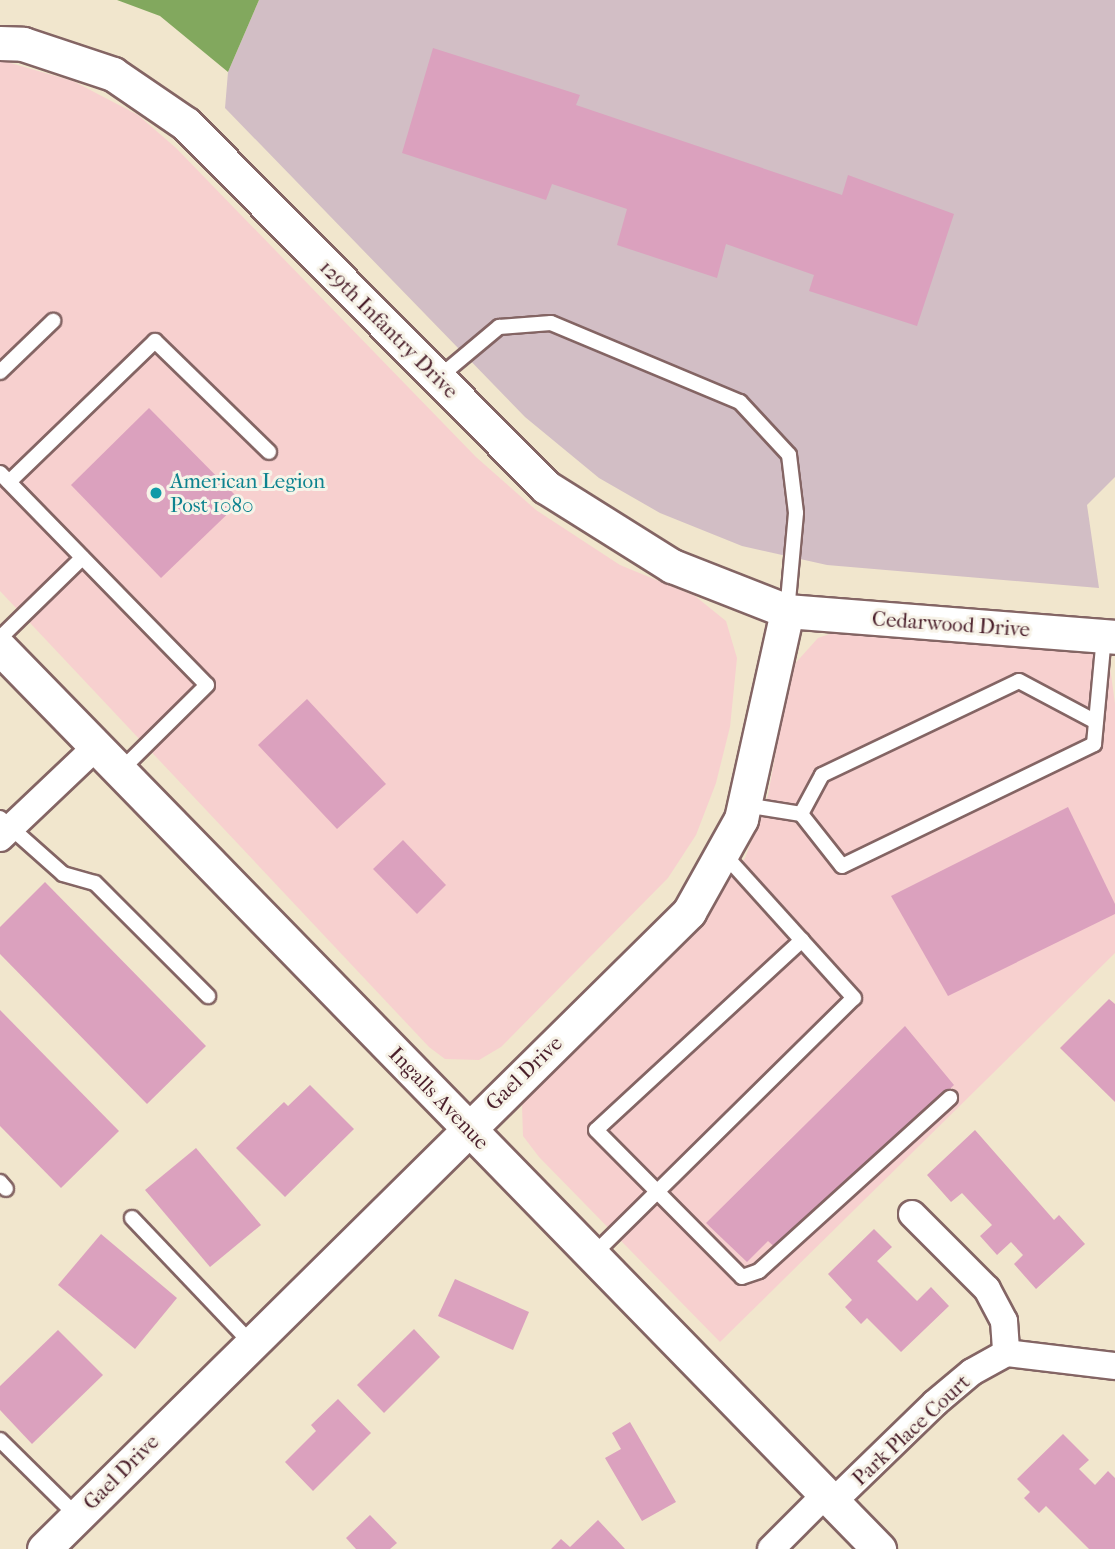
<!DOCTYPE html>
<style>
body{margin:0}
#map{position:relative;width:1115px;height:1549px;overflow:hidden;background:#f1e6cd;font-family:"IM FELL French Canon",serif}
div>[style]{position:absolute}
[style*='--x']{left:calc(var(--x)*1px);top:calc(var(--y)*1px);width:calc(var(--w)*1px);rotate:calc(var(--a)*1deg)}
.built>*{inset:0;background:#f7d0cf}
.industrial>*{inset:0;background:#d2bec5}
.forest>*{inset:0;background:#82a85e}
.building>*{inset:0;background:#dba1be}
.roads{filter:drop-shadow(2px 0 #846564) drop-shadow(-2px 0 #846564) drop-shadow(0 2px #846564) drop-shadow(0 -2px #846564)}
.service>*{height:14px;margin:-7px;padding:0 7px;transform-origin:7px;border-radius:7px;background:#fff}
.minor>*{height:26px;margin:-13px;padding:0 13px;transform-origin:13px;border-radius:13px;background:#fff}
.tertiary>*{height:33px;margin:-16.5px;padding:0 16.5px;transform-origin:16.5px;border-radius:16.5px;background:#fff}
.dots>*{width:19px;height:19px;translate:-50% -50%;box-sizing:border-box;border:4px solid #f7f3e8;border-radius:50%}
span{translate:-50% -50%;white-space:nowrap;text-align:center;line-height:1.15;-webkit-text-stroke:6px #f7f3e8;paint-order:stroke}
.street-label{font-size:21px;color:#4a1f2b}
.culture-label{font-size:21px;color:#0d838f}
.left{translate:0 -50%;text-align:left}
</style>
<div id="map">
<div class="built">
<div style="clip-path:polygon(0 60px,73px 81px,138px 115px,176px 148px,476px 457px,536px 510px,620px 565px,695px 596px,726px 621px,737px 658px,730px 727px,716px 783px,696px 835px,668px 878px,501px 1047px,479px 1060px,445px 1059px,429px 1047px,0 591px)"></div>
<div style="clip-path:polygon(841px 630px,1108px 652px,1115px 704px,1115px 953px,720px 1342px,539px 1157px,523px 1136px,522px 1106px,528px 1089px,694px 925px,745px 858px,768px 795px,791px 668px,818px 638px)"></div>
</div>
<div class="industrial">
<div style="clip-path:polygon(259px 0,1115px 0,1115px 477px,1087px 505px,1099px 588px,827px 565px,742px 546px,660px 513px,599px 478px,525px 417px,225px 108px,228px 72px)"></div>
</div>
<div class="forest">
<div style="clip-path:polygon(117px 0,259px 0,228px 72px,160px 16px)"></div>
</div>
<div class="building">
<div style="clip-path:polygon(433px 48px,580px 95px,576px 105px,842px 195px,848px 175px,954px 214px,917px 326px,809px 291px,814px 275px,726px 244px,717px 278px,617px 245px,627px 209px,552px 184px,546px 200px,402px 153px)"></div>
<div style="clip-path:polygon(149px 408px,241px 501px,161px 578px,71px 485px)"></div>
<div style="clip-path:polygon(307px 699px,386px 784px,337px 829px,258px 745px)"></div>
<div style="clip-path:polygon(1068px 807px,1115px 904px,1115px 914px,948px 996px,891px 896px)"></div>
<div style="clip-path:polygon(403px 840px,446px 885px,417px 914px,373px 869px)"></div>
<div style="clip-path:polygon(45px 882px,206px 1046px,147px 1104px,0 954px,0 927px)"></div>
<div style="clip-path:polygon(1109px 999px,1115px 1004px,1115px 1102px,1060px 1048px)"></div>
<div style="clip-path:polygon(0 1010px,119px 1131px,61px 1188px,0 1126px)"></div>
<div style="clip-path:polygon(905px 1026px,954px 1085px,780px 1252px,768px 1241px,747px 1262px,706px 1223px)"></div>
<div style="clip-path:polygon(310px 1085px,354px 1129px,285px 1197px,236px 1148px,284px 1102px,288px 1106px)"></div>
<div style="clip-path:polygon(975px 1130px,1054px 1220px,1059px 1215px,1085px 1244px,1036px 1289px,1014px 1264px,1023px 1255px,1011px 1242px,997px 1255px,980px 1236px,992px 1225px,962px 1193px,951px 1202px,927px 1175px)"></div>
<div style="clip-path:polygon(196px 1148px,261px 1225px,210px 1267px,145px 1190px)"></div>
<div style="clip-path:polygon(874px 1229px,892px 1247px,877px 1261px,917px 1301px,931px 1287px,949px 1306px,901px 1352px,867px 1318px,861px 1324px,845px 1307px,852px 1300px,828px 1274px)"></div>
<div style="clip-path:polygon(101px 1234px,177px 1298px,135px 1349px,58px 1285px)"></div>
<div style="clip-path:polygon(455px 1279px,529px 1312px,513px 1350px,438px 1316px)"></div>
<div style="clip-path:polygon(414px 1329px,440px 1357px,384px 1413px,357px 1385px)"></div>
<div style="clip-path:polygon(58px 1330px,103px 1375px,32px 1444px,0 1410px,0 1386px)"></div>
<div style="clip-path:polygon(338px 1399px,371px 1433px,313px 1491px,285px 1462px,316px 1431px,311px 1425px)"></div>
<div style="clip-path:polygon(630px 1422px,676px 1502px,642px 1521px,605px 1458px,621px 1449px,612px 1433px)"></div>
<div style="clip-path:polygon(1063px 1434px,1089px 1460px,1079px 1469px,1095px 1485px,1108px 1471px,1115px 1478px,1115px 1549px,1089px 1549px,1046px 1506px,1039px 1513px,1024px 1498px,1030px 1492px,1017px 1479px)"></div>
<div style="clip-path:polygon(370px 1515px,397px 1543px,390px 1549px,356px 1549px,346px 1538px)"></div>
<div style="clip-path:polygon(598px 1520px,625px 1549px,551px 1549px,561px 1539px,570px 1547px)"></div>
</div>
<div class="roads">
<div class="service">
<div style="--x:0;--y:372;--w:74;--a:-43.9"></div>
<div style="--x:438;--y:378;--w:80;--a:-39.9"></div>
<div style="--x:499;--y:327;--w:52;--a:-4.4"></div>
<div style="--x:551;--y:323;--w:205;--a:22.7"></div>
<div style="--x:740;--y:402;--w:72;--a:47.2"></div>
<div style="--x:789;--y:455;--w:58;--a:83.1"></div>
<div style="--x:796;--y:513;--w:98;--a:95.2"></div>
<div style="--x:0;--y:473;--w:296;--a:45.7"></div>
<div style="--x:207;--y:685;--w:122;--a:135.3"></div>
<div style="--x:9;--y:482;--w:203;--a:-44"></div>
<div style="--x:155;--y:341;--w:159;--a:44.2"></div>
<div style="--x:0;--y:638;--w:115;--a:-44.3"></div>
<div style="--x:745;--y:805;--w:57;--a:9.1"></div>
<div style="--x:801;--y:814;--w:66;--a:51.7"></div>
<div style="--x:842;--y:866;--w:280;--a:-25.8"></div>
<div style="--x:1094;--y:744;--w:108;--a:-84.7"></div>
<div style="--x:801;--y:814;--w:44;--a:-61.7"></div>
<div style="--x:822;--y:775;--w:218;--a:-25.5"></div>
<div style="--x:1019;--y:681;--w:87;--a:28"></div>
<div style="--x:0;--y:818;--w:84;--a:41.6"></div>
<div style="--x:63;--y:874;--w:33;--a:16"></div>
<div style="--x:95;--y:883;--w:160;--a:45"></div>
<div style="--x:802;--y:940;--w:280;--a:137.3"></div>
<div style="--x:596;--y:1130;--w:207;--a:45.2"></div>
<div style="--x:742;--y:1277;--w:18;--a:-19"></div>
<div style="--x:759;--y:1271;--w:258;--a:-42.2"></div>
<div style="--x:0;--y:1182;--w:9;--a:49"></div>
<div style="--x:132;--y:1218;--w:173;--a:46.4"></div>
<div style="--x:593;--y:1255;--w:366;--a:-44.6"></div>
<div style="--x:854;--y:998;--w:195;--a:-132.1"></div>
<div style="--x:0;--y:1440;--w:108;--a:44.6"></div>
</div>
<div class="minor">
<div style="--x:0;--y:838;--w:132;--a:-43.5"></div>
<div style="--x:912;--y:1214;--w:106;--a:45"></div>
<div style="--x:987;--y:1289;--w:36;--a:62"></div>
<div style="--x:1004;--y:1321;--w:32;--a:86"></div>
<div style="--x:833;--y:1502;--w:142;--a:-44.1"></div>
<div style="--x:935;--y:1403;--w:48;--a:-40"></div>
<div style="--x:972;--y:1372;--w:39;--a:-29"></div>
<div style="--x:1006;--y:1353;--w:110;--a:6.8"></div>
<div style="--x:771;--y:1549;--w:78;--a:-45"></div>
</div>
<div class="tertiary">
<div style="--x:0;--y:43;--w:23;--a:2"></div>
<div style="--x:23;--y:44;--w:95;--a:18.4"></div>
<div style="--x:113;--y:74;--w:88;--a:34.4"></div>
<div style="--x:186;--y:124;--w:511;--a:45.24"></div>
<div style="--x:546;--y:487;--w:149;--a:32.1"></div>
<div style="--x:672;--y:566;--w:123;--a:21.4"></div>
<div style="--x:787;--y:611;--w:329;--a:4.5"></div>
<div style="--x:0;--y:648;--w:1259;--a:45.71"></div>
<div style="--x:44;--y:1549;--w:907;--a:-44.64"></div>
<div style="--x:689;--y:912;--w:107;--a:-60.8"></div>
<div style="--x:741;--y:819;--w:213;--a:-77.5"></div>
</div>
</div>
<div class="dots">
<div style="left:156px;top:493px;background:#0f9aa8"></div>
</div>
<div class="street-label">
<span style="left:389px;top:329px;rotate:45deg">129th Infantry Drive</span>
<span style="left:951px;top:624px;rotate:4deg">Cedarwood Drive</span>
<span style="left:524px;top:1073px;rotate:-44deg">Gael Drive</span>
<span style="left:439px;top:1098px;rotate:46deg">Ingalls Avenue</span>
<span style="left:911px;top:1430px;rotate:-43deg">Park Place Court</span>
<span style="left:121px;top:1472px;rotate:-45deg">Gael Drive</span>
</div>
<div class="culture-label">
<span class="left" style="left:170px;top:493px">American Legion<br>Post 1080</span>
</div>
</div>
